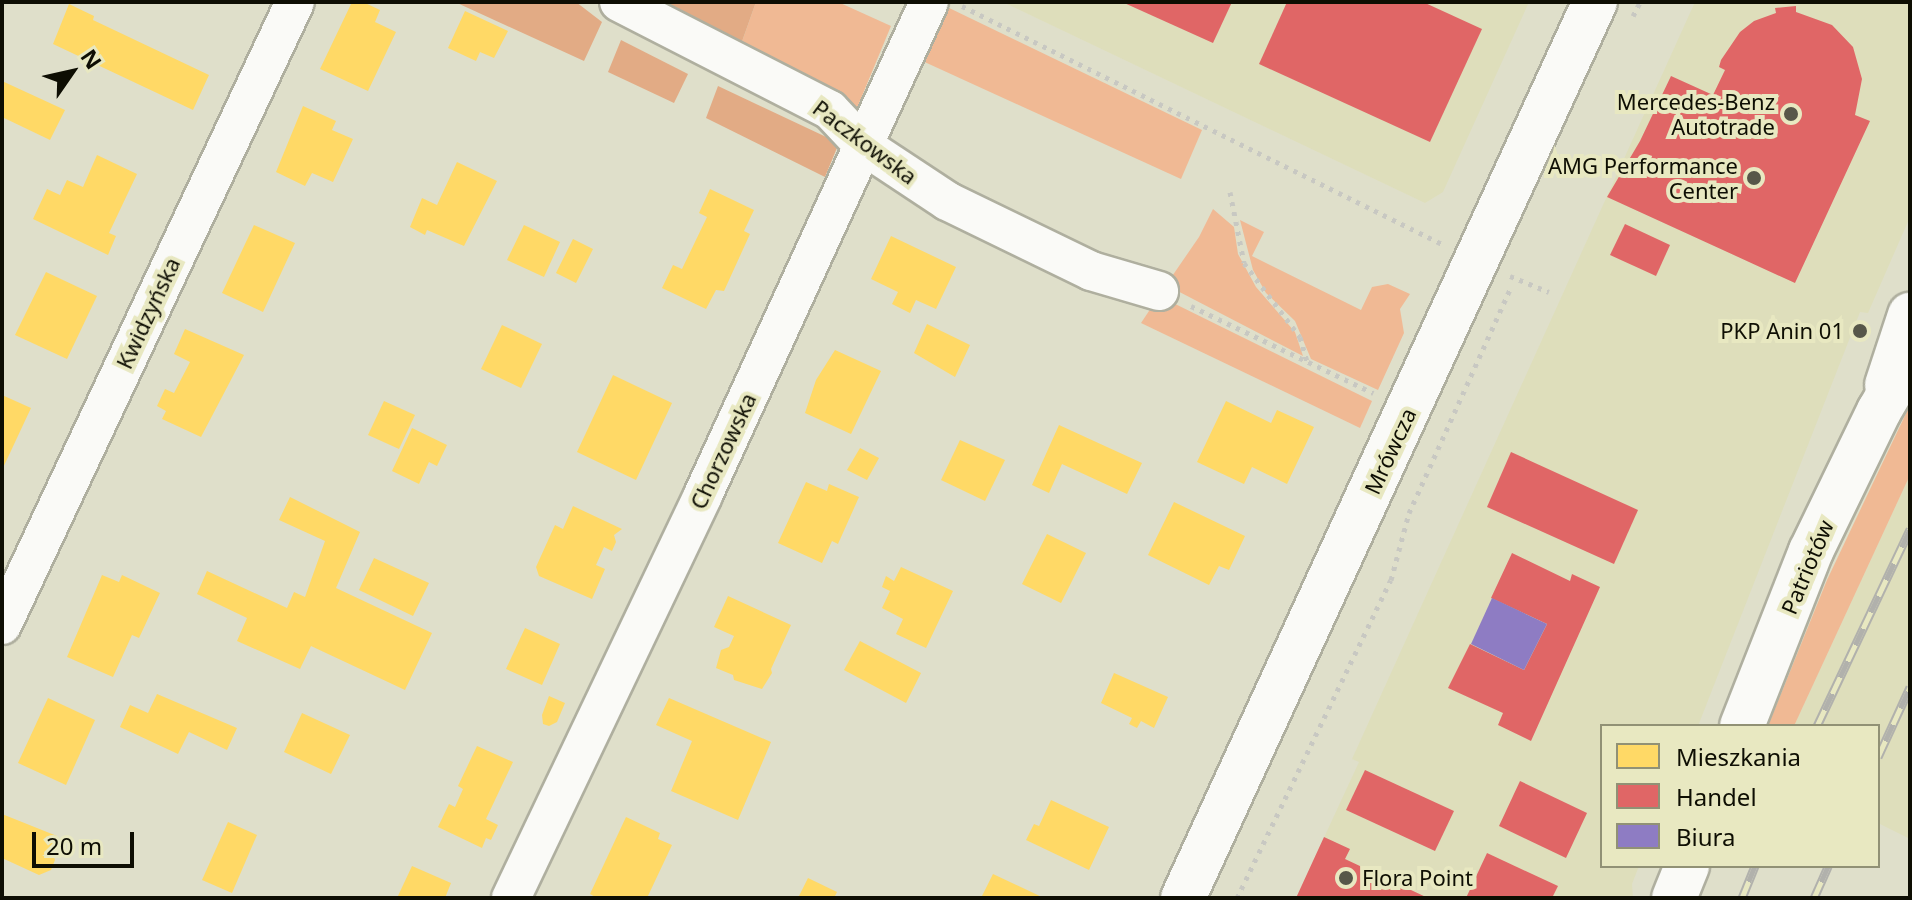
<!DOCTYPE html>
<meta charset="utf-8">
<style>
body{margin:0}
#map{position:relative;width:1912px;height:900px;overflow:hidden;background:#dfdfca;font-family:"Noto Sans",sans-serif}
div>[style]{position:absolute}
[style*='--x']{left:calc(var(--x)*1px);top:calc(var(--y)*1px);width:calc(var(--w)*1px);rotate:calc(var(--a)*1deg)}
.built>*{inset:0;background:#dedebb}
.green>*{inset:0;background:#f0b994}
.forest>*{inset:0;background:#e2ab85}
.homes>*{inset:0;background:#ffd966}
.shops>*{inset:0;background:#e06666}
.offices>*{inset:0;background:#8e7cc3}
.path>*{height:5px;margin-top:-2.5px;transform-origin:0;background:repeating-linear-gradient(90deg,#c8c8c2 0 4px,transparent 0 10px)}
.roads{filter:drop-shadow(2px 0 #afaf9f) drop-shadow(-2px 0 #afaf9f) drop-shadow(0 2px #afaf9f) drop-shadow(0 -2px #afaf9f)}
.street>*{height:38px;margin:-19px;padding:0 19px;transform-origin:19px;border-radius:19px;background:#fafaf7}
.secondary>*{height:44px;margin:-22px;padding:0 22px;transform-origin:22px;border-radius:22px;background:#fafaf7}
.rail>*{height:9px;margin-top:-4.5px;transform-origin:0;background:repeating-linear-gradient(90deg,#e8e8c1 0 18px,#b1b1ac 0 36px);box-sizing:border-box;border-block:2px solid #b1b1ac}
.dots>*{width:22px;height:22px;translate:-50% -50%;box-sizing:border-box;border:4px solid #e8e8c1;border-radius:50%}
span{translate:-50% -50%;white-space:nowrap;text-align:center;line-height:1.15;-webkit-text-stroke:8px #e8e8c1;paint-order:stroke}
.poi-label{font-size:22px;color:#0e0e03}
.right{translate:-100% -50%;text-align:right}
.left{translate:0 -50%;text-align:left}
.street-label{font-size:22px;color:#0e0e03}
.frame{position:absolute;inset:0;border:4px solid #0e0e03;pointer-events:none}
.legend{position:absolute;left:1600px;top:724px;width:280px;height:144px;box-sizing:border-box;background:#e8e8c1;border:2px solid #919175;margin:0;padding:10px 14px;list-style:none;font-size:24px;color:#0e0e03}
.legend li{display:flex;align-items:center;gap:16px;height:40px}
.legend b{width:40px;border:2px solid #919175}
.north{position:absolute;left:32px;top:32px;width:80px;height:80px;-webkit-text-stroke:6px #e8e8c1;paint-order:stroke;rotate:56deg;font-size:22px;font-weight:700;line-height:32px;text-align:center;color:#0e0e03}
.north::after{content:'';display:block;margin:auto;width:28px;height:36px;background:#0e0e03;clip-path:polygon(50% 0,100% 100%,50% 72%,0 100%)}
.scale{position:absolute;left:32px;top:832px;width:102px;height:36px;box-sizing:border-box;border:4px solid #0e0e03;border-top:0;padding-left:10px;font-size:24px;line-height:28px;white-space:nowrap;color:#0e0e03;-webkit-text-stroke:6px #e8e8c1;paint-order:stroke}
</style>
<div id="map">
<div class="built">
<div style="clip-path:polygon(1003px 2px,1529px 2px,1443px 192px,1425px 203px)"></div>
<div style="clip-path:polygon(1695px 2px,1910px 2px,1910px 217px,1868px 313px,1860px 312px,1698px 726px,1602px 726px,1602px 866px,1639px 866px,1632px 884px,1633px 898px,1296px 898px,1359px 762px,1352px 759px)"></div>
<div style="clip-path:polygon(1910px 475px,1910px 839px,1878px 823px,1878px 726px,1794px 726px)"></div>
</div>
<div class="green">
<div style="clip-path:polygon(756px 2px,838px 2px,891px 26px,857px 108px,739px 50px)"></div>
<div style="clip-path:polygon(945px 6px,1202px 130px,1181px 179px,918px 59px)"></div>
<div style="clip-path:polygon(1213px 209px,1234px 227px,1238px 254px,1256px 287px,1295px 332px,1303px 356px,1166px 285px,1199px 237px)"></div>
<div style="clip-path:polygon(1240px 220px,1264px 232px,1252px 256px,1361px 310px,1372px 287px,1388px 284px,1410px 294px,1400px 309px,1404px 333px,1378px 390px,1311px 359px,1295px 321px,1266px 293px,1253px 270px)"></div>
<div style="clip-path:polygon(1159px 296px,1372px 401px,1360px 428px,1141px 323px)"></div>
<div style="clip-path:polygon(1910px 405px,1910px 475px,1794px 726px,1768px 726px,1827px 580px)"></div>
</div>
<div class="forest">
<div style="clip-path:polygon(455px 2px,576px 2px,602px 22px,584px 61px)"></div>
<div style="clip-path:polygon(653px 2px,756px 2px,739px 50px)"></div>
<div style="clip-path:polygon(621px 40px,688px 74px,674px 103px,608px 72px)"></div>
<div style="clip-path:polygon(718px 86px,839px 143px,825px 177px,706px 118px)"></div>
</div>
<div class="homes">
<div style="clip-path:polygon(352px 2px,363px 2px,380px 10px,375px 22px,396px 32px,368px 91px,320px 69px)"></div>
<div style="clip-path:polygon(69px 4px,94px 16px,93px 20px,209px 75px,193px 110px,53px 44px)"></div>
<div style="clip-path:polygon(465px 11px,508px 31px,494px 58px,480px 52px,476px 61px,448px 48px)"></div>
<div style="clip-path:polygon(2px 81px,65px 110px,50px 140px,2px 117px)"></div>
<div style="clip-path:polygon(303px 106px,336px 121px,332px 130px,353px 139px,333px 182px,312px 173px,305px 186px,276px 172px)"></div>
<div style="clip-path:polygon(97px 155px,137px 174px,109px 233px,116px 236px,108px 255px,33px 219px,47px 189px,60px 195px,67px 180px,83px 187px)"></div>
<div style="clip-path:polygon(457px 162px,497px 181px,464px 246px,427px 230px,425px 235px,410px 227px,422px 198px,437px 205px)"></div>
<div style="clip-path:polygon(710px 189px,754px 210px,744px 231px,750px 234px,724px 291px,716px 290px,706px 309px,662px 288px,673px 265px,682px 269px,707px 217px,699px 213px)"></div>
<div style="clip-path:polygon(254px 225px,295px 243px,263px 312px,222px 293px)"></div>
<div style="clip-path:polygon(524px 225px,560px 242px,544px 277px,507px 260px)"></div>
<div style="clip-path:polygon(891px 236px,956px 267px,936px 309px,916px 300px,910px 313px,892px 304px,898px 292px,871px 279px)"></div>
<div style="clip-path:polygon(573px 239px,593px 249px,576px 283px,556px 273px)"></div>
<div style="clip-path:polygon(46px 272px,97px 296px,67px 359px,15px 335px)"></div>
<div style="clip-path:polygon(927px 324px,970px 345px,955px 377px,914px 353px)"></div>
<div style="clip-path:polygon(502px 325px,542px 344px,521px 388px,481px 369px)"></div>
<div style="clip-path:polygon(185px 329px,244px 355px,201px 437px,162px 419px,166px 411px,157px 406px,165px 389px,174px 393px,190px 362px,174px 354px)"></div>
<div style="clip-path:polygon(835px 350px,881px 371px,851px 434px,805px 413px,816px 380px)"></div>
<div style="clip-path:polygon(613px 375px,672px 403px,636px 480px,577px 452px)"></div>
<div style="clip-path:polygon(2px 395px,31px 408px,2px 470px)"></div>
<div style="clip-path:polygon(384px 401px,415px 415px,399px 449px,368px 435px)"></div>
<div style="clip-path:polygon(1226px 401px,1271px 423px,1277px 410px,1314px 427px,1287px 484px,1252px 467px,1244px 484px,1197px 462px)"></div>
<div style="clip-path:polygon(1059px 425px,1142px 463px,1127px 494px,1062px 464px,1049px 493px,1032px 485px)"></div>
<div style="clip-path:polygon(412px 428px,447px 445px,437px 466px,429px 462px,419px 484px,392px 471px)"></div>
<div style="clip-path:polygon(960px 440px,1005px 460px,985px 501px,941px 480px)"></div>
<div style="clip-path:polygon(860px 448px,879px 458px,867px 480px,847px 470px)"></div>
<div style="clip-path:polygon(806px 482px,827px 491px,829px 484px,859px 497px,838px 544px,832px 541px,822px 563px,778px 543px)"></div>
<div style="clip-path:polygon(290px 497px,360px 532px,336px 588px,432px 633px,405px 690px,311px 646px,300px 669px,237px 641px,247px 618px,197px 594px,207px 571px,287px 608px,294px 592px,305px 597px,325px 541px,279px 520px)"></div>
<div style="clip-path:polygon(1174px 502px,1245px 536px,1229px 570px,1219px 566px,1209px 585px,1148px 555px)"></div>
<div style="clip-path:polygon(573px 506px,622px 529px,614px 535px,616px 542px,612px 551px,604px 547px,596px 565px,605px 569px,592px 599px,539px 576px,536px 567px,555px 525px,563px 529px)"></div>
<div style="clip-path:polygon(1047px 534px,1086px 553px,1061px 603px,1022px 584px)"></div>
<div style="clip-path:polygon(374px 558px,429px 583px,413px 616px,359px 590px)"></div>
<div style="clip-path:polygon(901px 567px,953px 591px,926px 648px,896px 634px,903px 619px,882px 608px,890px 591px,882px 587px,886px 576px,894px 581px)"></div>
<div style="clip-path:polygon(102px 575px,119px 582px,122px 575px,160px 593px,139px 638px,132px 635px,113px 677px,67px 657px)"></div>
<div style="clip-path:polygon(728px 596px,791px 625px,771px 669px,772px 673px,762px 689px,734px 680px,733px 675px,716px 668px,721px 650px,729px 647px,734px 636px,714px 627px)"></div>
<div style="clip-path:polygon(525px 628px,560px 644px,542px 685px,506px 669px)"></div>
<div style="clip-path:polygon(860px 641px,921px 673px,906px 703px,844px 670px)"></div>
<div style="clip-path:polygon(1114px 673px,1168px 697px,1154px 728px,1141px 721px,1137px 728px,1129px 724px,1132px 718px,1101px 703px)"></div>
<div style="clip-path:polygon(157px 694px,237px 728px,227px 750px,189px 732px,178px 754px,120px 727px,130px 705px,148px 713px)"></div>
<div style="clip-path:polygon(549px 696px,565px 703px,557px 722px,549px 726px,543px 724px,542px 715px)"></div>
<div style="clip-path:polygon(48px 698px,95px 720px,66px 785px,18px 763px)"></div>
<div style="clip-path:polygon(669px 698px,771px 742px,738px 820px,671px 791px,692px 741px,656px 725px)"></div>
<div style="clip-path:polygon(302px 713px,350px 735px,331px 774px,284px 752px)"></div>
<div style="clip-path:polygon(477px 746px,513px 762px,486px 819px,498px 825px,491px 840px,486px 838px,482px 848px,438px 827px,449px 804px,455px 807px,463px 789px,458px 786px)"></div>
<div style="clip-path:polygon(1051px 800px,1109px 827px,1089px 870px,1026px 840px,1034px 824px,1039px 826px)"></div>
<div style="clip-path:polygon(2px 814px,57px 836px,51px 849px,55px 860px,51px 870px,39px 875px,2px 858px)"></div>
<div style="clip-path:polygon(626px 817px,660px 833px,658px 839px,672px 845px,647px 898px,597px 898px,590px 894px)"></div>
<div style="clip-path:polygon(228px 822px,257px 835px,232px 893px,202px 880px)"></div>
<div style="clip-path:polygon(412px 866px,451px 883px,445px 898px,397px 898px)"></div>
<div style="clip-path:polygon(993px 874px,1044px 898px,981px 898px)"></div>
<div style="clip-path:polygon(808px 878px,837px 892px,834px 898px,798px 898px)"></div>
</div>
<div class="shops">
<div style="clip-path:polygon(1122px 2px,1232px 2px,1213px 43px)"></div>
<div style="clip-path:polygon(1287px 2px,1423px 2px,1482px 29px,1430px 142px,1259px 64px)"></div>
<div style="clip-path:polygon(1796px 6px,1796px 12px,1832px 25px,1853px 47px,1862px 79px,1855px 115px,1870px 121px,1795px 283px,1607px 197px,1640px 141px,1671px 76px,1713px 95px,1725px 70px,1719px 67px,1721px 60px,1740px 32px,1754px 21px,1776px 13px,1775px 8px)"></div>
<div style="clip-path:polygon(1625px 224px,1670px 245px,1656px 276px,1610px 255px)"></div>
<div style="clip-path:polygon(1511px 452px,1638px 510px,1614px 564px,1487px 507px)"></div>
<div style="clip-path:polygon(1512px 553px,1570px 581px,1572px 574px,1600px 587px,1531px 741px,1498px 725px,1503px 713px,1448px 688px,1470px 644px,1524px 670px,1547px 624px,1491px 598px)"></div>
<div style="clip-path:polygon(1365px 770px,1454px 811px,1435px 851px,1346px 810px)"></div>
<div style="clip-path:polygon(1520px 781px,1587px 813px,1566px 858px,1499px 826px)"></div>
<div style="clip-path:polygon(1324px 837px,1350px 849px,1345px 859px,1428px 898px,1296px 898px)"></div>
<div style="clip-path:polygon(1487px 853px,1558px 886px,1552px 898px,1466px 898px)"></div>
</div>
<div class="offices">
<div style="clip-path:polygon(1492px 598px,1547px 624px,1524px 670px,1471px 644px)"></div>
</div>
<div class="path">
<div style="--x:962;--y:6;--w:538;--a:26.37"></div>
<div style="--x:1633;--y:16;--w:16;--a:-63"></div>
<div style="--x:1230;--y:192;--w:72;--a:78.8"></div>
<div style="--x:1244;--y:263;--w:93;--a:52.9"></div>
<div style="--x:1300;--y:337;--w:25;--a:74"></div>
<div style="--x:1510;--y:276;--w:42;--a:22.3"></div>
<div style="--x:1191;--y:306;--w:202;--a:25.5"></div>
<div style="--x:1237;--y:898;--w:353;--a:-64.2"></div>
<div style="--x:1391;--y:580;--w:69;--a:-75"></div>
<div style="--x:1409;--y:513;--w:248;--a:-65.7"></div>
</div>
<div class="roads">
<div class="street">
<div style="--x:619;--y:2;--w:237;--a:27.1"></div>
<div style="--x:830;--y:110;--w:50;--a:46.6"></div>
<div style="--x:864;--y:146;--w:100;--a:33.5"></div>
<div style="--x:947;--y:201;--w:160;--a:25.9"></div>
<div style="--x:1091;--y:271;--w:71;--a:16.4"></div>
<div style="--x:2;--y:625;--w:688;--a:-64.81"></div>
<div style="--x:511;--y:898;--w:446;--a:-64.5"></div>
<div style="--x:703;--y:495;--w:542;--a:-65.37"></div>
</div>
<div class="secondary">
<div style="--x:1887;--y:385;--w:74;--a:-71.8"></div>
<div style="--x:1742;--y:726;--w:188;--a:-68.5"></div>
<div style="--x:1811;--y:551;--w:156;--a:-64.1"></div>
<div style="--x:1879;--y:411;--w:61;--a:-59.7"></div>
<div style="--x:1183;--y:898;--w:986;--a:-65.31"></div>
<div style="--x:1674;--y:898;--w:35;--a:-68"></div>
</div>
</div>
<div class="rail">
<div style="--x:1817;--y:726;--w:218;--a:-64.7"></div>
<div style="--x:1878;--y:757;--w:77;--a:-65.4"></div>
<div style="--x:1742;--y:898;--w:35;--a:-68"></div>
<div style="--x:1814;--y:898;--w:35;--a:-66"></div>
</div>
<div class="dots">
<div style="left:1791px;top:114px;background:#575749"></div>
<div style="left:1754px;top:178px;background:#575749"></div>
<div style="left:1860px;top:331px;background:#575749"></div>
<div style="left:1346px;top:878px;background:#575749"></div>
</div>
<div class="poi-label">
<span class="right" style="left:1775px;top:114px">Mercedes-Benz<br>Autotrade</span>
<span class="right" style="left:1738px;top:178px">AMG Performance<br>Center</span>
<span class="right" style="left:1844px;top:331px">PKP Anin 01</span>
<span class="left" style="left:1362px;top:878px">Flora Point</span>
</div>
<div class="street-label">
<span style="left:865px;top:142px;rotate:37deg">Paczkowska</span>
<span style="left:148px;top:313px;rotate:-65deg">Kwidzyńska</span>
<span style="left:723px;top:451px;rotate:-65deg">Chorzowska</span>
<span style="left:1390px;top:451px;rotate:-65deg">Mrówcza</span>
<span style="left:1807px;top:567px;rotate:-67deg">Patriotów</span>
</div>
<div class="frame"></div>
<ul class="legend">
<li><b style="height:22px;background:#ffd966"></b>Mieszkania</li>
<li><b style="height:22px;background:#e06666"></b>Handel</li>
<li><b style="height:22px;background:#8e7cc3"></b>Biura</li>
</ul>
<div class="north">N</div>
<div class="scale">20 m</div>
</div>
